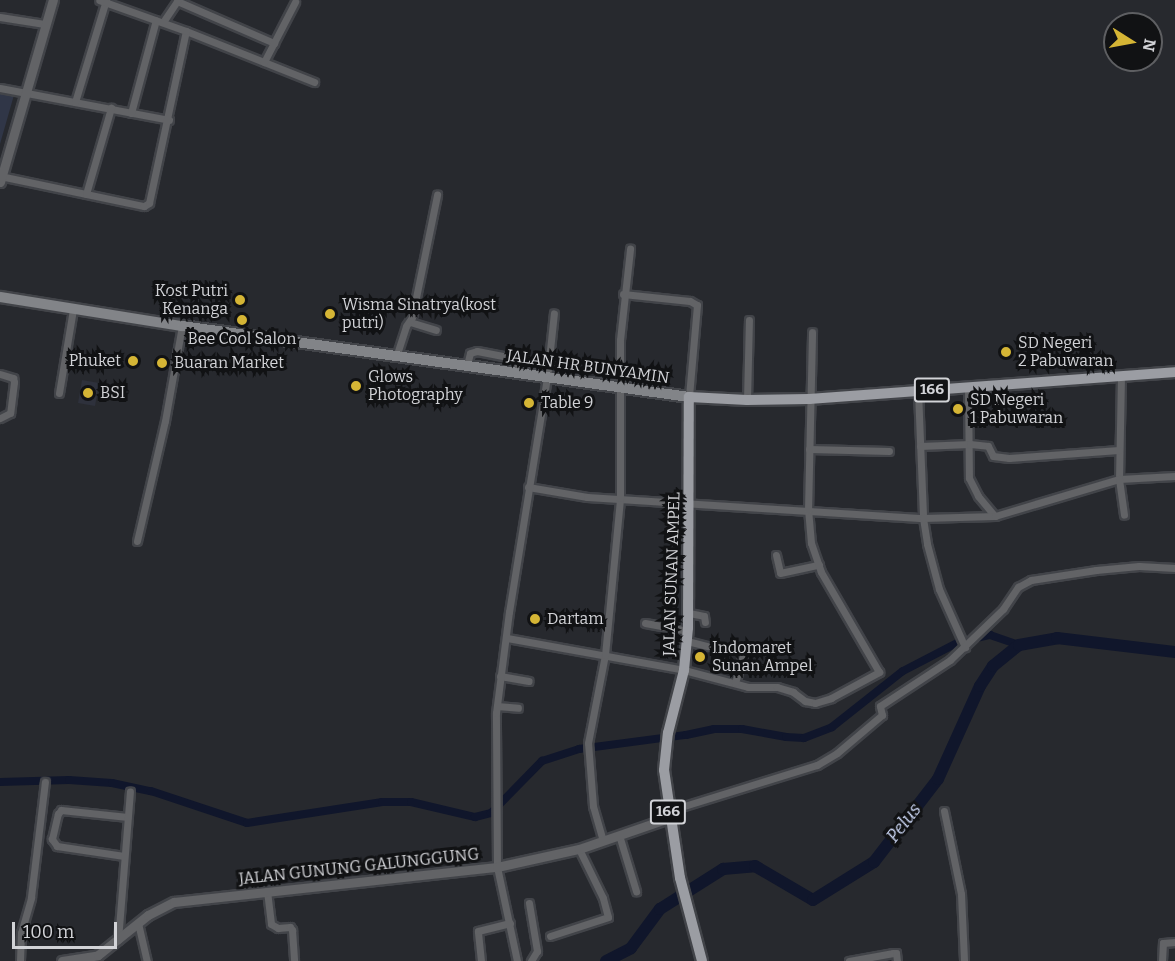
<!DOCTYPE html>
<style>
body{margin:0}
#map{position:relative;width:1175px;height:961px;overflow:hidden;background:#27292e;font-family:Bitter,serif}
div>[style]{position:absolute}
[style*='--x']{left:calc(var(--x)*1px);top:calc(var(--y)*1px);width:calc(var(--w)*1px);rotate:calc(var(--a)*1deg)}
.built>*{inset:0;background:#2e313c}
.green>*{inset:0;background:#303647}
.canal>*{height:8px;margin:-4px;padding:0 4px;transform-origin:4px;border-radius:4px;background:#10162b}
.river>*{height:12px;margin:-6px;padding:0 6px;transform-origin:6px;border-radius:6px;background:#10162b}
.roads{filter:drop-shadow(2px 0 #424449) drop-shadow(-2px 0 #424449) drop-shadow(0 2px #424449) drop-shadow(0 -2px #424449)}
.minor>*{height:7px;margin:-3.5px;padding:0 3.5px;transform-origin:3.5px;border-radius:3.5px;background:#626366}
.tertiary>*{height:9px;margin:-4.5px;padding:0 4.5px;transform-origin:4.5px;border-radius:4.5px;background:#626366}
.secondary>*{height:10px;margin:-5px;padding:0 5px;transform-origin:5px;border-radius:5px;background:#828488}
.primary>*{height:10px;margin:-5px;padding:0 5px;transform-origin:5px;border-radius:5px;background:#9b9da3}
.dots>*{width:16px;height:16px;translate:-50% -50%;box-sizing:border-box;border:3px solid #111214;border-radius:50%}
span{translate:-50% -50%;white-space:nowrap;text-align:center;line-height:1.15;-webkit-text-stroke:6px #111214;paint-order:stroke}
.shield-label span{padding:2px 4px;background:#111214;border:2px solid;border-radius:4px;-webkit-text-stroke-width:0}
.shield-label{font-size:15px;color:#d2d3d7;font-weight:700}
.poi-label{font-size:16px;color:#d2d3d7}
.right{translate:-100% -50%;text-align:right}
.left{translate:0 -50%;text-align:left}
.street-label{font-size:16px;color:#d2d3d7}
.water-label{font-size:18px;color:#cfdaf8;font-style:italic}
.north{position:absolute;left:1103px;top:12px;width:60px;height:60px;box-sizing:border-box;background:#111214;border:2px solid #5e5f62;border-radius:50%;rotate:101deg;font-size:16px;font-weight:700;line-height:24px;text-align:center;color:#d2d3d7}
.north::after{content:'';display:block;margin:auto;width:21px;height:27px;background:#d5b535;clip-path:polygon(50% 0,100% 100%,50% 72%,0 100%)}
.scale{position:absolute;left:12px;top:922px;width:105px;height:27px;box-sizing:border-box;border:3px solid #d2d3d7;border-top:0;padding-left:8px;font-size:18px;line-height:21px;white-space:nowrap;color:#d2d3d7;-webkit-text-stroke:4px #111214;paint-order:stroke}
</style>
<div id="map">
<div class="built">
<div style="clip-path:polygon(82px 380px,99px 383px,95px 406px,78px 403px)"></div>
</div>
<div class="green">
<div style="clip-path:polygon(0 92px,14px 95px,0 144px)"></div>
</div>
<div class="canal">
<div style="--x:0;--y:782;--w:69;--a:-1.7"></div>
<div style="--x:69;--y:780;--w:43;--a:4"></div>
<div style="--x:112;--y:783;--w:40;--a:12"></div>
<div style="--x:151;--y:791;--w:101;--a:18.4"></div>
<div style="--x:247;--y:823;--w:137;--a:-8.8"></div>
<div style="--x:382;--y:802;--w:29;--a:0"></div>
<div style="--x:411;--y:802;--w:66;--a:13.2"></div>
<div style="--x:475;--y:817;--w:16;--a:-14"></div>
<div style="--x:491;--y:813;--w:73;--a:-45.6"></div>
<div style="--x:542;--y:761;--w:39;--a:-18"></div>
<div style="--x:579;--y:749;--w:108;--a:-7.5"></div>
<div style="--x:686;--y:735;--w:29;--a:-12"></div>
<div style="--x:714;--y:729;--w:28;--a:0"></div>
<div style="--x:742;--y:729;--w:45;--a:10.3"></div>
<div style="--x:786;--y:737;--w:18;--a:3"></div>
<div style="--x:804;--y:738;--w:30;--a:-21"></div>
<div style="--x:832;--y:727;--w:90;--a:-38.3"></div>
<div style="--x:903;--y:671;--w:63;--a:-27.4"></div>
<div style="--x:959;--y:642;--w:32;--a:-13"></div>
<div style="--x:990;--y:635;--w:31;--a:19"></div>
</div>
<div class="river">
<div style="--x:606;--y:961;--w:28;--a:-27"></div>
<div style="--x:631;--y:948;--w:49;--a:-53.4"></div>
<div style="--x:660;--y:909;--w:75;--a:-32.4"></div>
<div style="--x:723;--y:869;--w:32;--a:-5"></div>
<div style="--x:755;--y:866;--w:67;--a:30.4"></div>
<div style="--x:813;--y:900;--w:72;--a:-31.9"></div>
<div style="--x:874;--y:862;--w:105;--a:-52.4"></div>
<div style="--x:938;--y:779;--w:102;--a:-65.7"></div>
<div style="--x:980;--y:686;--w:24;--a:-57"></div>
<div style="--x:993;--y:666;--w:33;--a:-39"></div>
<div style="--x:1019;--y:645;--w:39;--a:-10"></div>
<div style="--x:1057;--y:638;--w:119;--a:6.8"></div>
</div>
<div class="roads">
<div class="minor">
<div style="--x:177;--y:1;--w:106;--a:23.4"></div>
<div style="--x:0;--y:17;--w:45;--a:9"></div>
<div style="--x:163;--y:22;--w:27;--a:-56"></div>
<div style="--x:186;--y:31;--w:138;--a:21.7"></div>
<div style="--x:264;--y:62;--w:68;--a:-62.7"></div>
<div style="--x:0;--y:88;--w:172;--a:10.7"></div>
<div style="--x:75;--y:102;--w:107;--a:-73.1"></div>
<div style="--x:131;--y:113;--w:96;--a:-75"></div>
<div style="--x:0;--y:176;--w:147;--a:11.8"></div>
<div style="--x:144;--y:206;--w:6;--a:-31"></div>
<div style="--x:149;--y:203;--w:176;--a:-77.9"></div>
<div style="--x:186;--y:31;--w:92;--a:-160.4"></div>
<div style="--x:86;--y:194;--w:90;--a:-73.8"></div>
<div style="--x:623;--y:294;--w:67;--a:6"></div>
<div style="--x:690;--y:301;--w:8;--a:30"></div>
<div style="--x:697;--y:305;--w:92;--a:95"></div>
<div style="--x:410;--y:322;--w:27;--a:17"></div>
<div style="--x:397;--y:354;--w:29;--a:-72"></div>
<div style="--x:406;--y:326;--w:11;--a:-56"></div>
<div style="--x:412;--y:317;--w:125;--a:-78.4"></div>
<div style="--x:467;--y:365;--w:12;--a:-76"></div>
<div style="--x:470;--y:353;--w:7;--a:-16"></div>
<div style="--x:477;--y:351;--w:42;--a:11"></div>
<div style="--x:518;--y:359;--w:14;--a:94"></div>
<div style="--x:0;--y:374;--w:14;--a:17"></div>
<div style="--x:13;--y:378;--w:4;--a:76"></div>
<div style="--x:14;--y:382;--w:31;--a:97"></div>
<div style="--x:10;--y:413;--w:11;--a:153"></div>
<div style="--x:1121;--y:376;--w:103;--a:91.1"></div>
<div style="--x:1119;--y:479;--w:56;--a:-3.1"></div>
<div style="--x:968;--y:387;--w:91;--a:89.4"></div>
<div style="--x:969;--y:478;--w:20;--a:63"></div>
<div style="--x:978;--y:496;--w:26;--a:50"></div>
<div style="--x:918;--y:391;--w:127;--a:87.7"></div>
<div style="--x:923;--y:518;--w:26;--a:81"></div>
<div style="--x:927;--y:544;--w:47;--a:75.1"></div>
<div style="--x:939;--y:589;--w:64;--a:65.9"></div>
<div style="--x:59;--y:393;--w:85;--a:-80.5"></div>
<div style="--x:747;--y:400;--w:80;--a:-88.6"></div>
<div style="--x:920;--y:446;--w:50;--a:-2.3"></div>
<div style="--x:970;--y:444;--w:18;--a:6"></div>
<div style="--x:988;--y:446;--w:11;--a:63"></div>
<div style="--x:993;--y:456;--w:16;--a:7"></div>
<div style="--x:1009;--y:458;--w:110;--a:-4.2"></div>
<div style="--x:809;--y:449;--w:80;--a:1.4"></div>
<div style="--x:528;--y:487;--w:60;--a:9.6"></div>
<div style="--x:587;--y:497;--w:337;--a:3.6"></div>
<div style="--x:923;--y:518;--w:72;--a:-1.6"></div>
<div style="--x:995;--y:516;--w:129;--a:-16.6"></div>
<div style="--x:1119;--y:479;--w:36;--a:82"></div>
<div style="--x:137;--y:541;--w:123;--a:-76.9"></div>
<div style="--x:165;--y:421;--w:97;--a:-79.9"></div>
<div style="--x:776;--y:555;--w:18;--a:77"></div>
<div style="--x:780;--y:573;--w:40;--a:-12"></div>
<div style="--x:689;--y:613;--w:15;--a:11"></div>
<div style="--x:704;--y:616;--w:6;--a:81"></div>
<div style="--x:645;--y:623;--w:44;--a:10.5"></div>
<div style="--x:507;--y:638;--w:180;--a:10.2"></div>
<div style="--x:684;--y:670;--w:66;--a:14.9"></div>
<div style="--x:748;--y:687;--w:29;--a:0"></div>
<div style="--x:777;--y:687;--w:17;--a:17"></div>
<div style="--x:793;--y:692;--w:15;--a:37"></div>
<div style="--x:805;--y:701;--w:10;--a:11"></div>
<div style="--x:815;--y:703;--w:17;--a:-17"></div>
<div style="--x:831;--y:698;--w:55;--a:-28.4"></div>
<div style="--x:879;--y:672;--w:116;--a:-120.1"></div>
<div style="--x:821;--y:572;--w:31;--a:-109"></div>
<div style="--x:811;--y:543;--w:32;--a:-95"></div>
<div style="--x:808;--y:511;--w:179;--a:-88.7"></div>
<div style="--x:687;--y:641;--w:21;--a:14"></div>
<div style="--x:500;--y:676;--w:29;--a:10"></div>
<div style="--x:735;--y:683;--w:26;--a:-74"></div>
<div style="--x:497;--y:706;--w:21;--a:5"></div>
<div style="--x:668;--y:811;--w:156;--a:-17.2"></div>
<div style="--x:817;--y:765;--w:23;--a:-31"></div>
<div style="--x:837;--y:753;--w:59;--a:-40.2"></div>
<div style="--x:882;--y:715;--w:9;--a:-103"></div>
<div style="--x:880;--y:706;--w:84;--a:-33.3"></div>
<div style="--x:950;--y:660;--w:74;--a:-43.9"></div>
<div style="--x:1003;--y:609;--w:27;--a:-56"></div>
<div style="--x:1018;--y:587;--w:15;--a:-28"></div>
<div style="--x:1031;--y:580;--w:66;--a:-8.7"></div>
<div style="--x:1096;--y:570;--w:43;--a:-5.3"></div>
<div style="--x:1139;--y:566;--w:36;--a:3"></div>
<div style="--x:944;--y:811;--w:85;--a:78.4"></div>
<div style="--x:961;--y:894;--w:67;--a:87.4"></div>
<div style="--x:619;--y:835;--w:59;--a:73.1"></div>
<div style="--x:603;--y:841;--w:36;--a:-106"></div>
<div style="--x:593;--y:806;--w:63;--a:-94.5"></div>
<div style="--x:588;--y:743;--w:90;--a:-79.1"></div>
<div style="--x:605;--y:655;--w:158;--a:-84.5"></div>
<div style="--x:620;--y:498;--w:158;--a:-90"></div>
<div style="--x:620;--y:340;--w:92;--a:-83.7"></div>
<div style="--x:124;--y:856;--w:68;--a:-171.5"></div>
<div style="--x:57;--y:846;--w:9;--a:-126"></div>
<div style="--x:52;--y:839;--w:26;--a:-77"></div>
<div style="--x:58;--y:814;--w:5;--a:-53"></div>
<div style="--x:61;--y:810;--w:67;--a:6"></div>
<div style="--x:267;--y:891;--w:33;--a:83"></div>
<div style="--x:271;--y:924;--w:8;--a:30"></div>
<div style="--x:278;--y:928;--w:12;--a:-5"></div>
<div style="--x:290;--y:927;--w:4;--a:56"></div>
<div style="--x:292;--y:930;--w:31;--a:86"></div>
<div style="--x:529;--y:903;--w:49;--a:80.5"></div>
<div style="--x:537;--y:951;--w:12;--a:121"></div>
<div style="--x:138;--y:923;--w:39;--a:77"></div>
<div style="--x:550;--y:936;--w:61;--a:-18.1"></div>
<div style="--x:608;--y:917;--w:20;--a:-105"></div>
<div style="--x:603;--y:898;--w:55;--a:-116.1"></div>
<div style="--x:118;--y:940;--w:149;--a:-85.4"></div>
<div style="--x:20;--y:961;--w:28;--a:-88"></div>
<div style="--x:21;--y:933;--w:37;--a:-74"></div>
<div style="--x:31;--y:897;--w:116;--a:-83.1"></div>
<div style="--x:481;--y:961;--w:30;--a:-96"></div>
<div style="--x:478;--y:931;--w:33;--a:-14"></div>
<div style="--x:517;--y:961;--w:96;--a:-102"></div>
<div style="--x:497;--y:867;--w:154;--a:-90.4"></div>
<div style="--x:496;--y:713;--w:102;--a:-82.7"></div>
<div style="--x:509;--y:612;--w:237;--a:-80.8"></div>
<div style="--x:547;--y:378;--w:65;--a:-83.9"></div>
<div style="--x:849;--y:961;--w:45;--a:-10.3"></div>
<div style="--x:893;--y:953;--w:3;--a:0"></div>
<div style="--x:896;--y:953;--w:8;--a:83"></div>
<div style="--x:1162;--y:961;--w:18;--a:-87"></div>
<div style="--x:1163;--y:943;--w:12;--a:-5"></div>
</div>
<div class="tertiary">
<div style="--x:0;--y:182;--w:190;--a:-73.8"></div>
<div style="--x:62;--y:961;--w:36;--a:-9"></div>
<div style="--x:98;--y:955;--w:64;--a:-38.7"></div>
<div style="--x:148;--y:915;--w:29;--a:-27"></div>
<div style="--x:174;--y:902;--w:325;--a:-6.2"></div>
<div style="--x:497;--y:867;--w:84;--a:-12.4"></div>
<div style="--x:579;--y:849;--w:95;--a:-19"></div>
</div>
<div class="secondary">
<div style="--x:0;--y:297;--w:184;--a:9.1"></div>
<div style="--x:182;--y:326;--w:512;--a:7.97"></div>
</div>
<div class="primary">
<div style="--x:702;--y:961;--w:86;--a:-104.8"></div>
<div style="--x:680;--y:878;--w:109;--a:-98.4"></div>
<div style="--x:664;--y:770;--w:37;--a:-84"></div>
<div style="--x:668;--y:733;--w:65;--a:-75.7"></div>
<div style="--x:684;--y:670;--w:42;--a:-84.6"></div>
<div style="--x:688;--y:628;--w:231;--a:-89.8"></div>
<div style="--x:689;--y:397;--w:58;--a:3"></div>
<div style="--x:747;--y:400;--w:62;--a:-0.9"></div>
<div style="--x:809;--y:399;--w:367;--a:-4.2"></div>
</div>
</div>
<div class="dots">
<div style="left:240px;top:300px;background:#d5b535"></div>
<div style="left:330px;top:314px;background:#d5b535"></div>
<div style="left:242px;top:320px;background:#d5b535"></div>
<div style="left:1006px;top:352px;background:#d5b535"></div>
<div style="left:133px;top:361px;background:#d5b535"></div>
<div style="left:162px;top:363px;background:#d5b535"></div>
<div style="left:356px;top:386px;background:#d5b535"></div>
<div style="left:88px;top:393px;background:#d5b535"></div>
<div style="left:529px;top:403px;background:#d5b535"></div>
<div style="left:958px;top:409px;background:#d5b535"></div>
<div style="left:535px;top:619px;background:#d5b535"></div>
<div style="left:700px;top:657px;background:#d5b535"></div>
</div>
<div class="shield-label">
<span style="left:932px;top:390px">166</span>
<span style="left:668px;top:812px">166</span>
</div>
<div class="poi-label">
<span class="right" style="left:228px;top:300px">Kost Putri<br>Kenanga</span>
<span class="left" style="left:342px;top:314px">Wisma Sinatrya(kost<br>putri)</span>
<span style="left:242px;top:339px">Bee Cool Salon</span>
<span class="left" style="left:1018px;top:352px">SD Negeri<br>2 Pabuwaran</span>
<span class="right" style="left:121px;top:361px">Phuket</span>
<span class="left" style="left:174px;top:363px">Buaran Market</span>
<span class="left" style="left:368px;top:386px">Glows<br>Photography</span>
<span class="left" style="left:100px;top:393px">BSI</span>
<span class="left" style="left:970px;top:409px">SD Negeri<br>1 Pabuwaran</span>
<span class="left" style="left:541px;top:403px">Table 9</span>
<span class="left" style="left:547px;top:619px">Dartam</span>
<span class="left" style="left:712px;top:657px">Indomaret<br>Sunan Ampel</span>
</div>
<div class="street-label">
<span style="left:588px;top:367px;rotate:8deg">JALAN HR BUNYAMIN</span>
<span style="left:672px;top:574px;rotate:-88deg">JALAN SUNAN AMPEL</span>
<span style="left:359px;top:867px;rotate:-6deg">JALAN GUNUNG GALUNGGUNG</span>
</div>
<div class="water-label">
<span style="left:904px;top:823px;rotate:-52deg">Pelus</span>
</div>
<div class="north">N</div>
<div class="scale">100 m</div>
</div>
